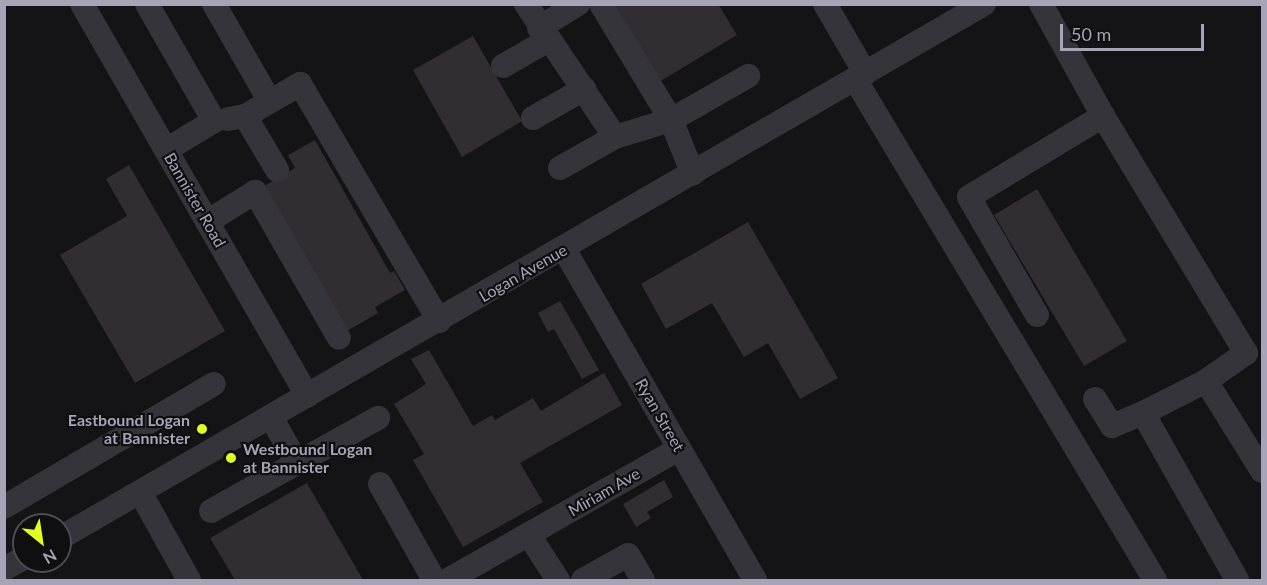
<!DOCTYPE html>
<style>
body{margin:0}
#map{position:relative;width:1267px;height:585px;overflow:hidden;background:#141316;font-family:Lato,sans-serif}
div>[style]{position:absolute}
[style*='--x']{left:calc(var(--x)*1px);top:calc(var(--y)*1px);width:calc(var(--w)*1px);rotate:calc(var(--a)*1deg)}
.building>*{inset:0;background:#302e32}
.minor>*{height:24px;margin:-12px;padding:0 12px;transform-origin:12px;border-radius:12px;background:#36343b}
.dots>*{width:16px;height:16px;translate:-50% -50%;box-sizing:border-box;border:3px solid #0f0e10;border-radius:50%}
span{translate:-50% -50%;white-space:nowrap;text-align:center;line-height:1.15;-webkit-text-stroke:4.5px #0f0e10;paint-order:stroke}
.street-label{font-size:16px;color:#a7a4b7}
.poi-label{font-size:16px;color:#a7a4b7;font-weight:700}
.right{translate:-100% -50%;text-align:right}
.left{translate:0 -50%;text-align:left}
.frame{position:absolute;inset:0;border:6px solid #a7a4b7;pointer-events:none}
.north{position:absolute;left:12px;top:513px;width:60px;height:60px;box-sizing:border-box;background:#0f0e10;border:2px solid #4c4a53;border-radius:50%;rotate:150deg;font-size:16px;font-weight:700;line-height:24px;text-align:center;color:#a7a4b7}
.north::after{content:'';display:block;margin:auto;width:21px;height:27px;background:#dfff22;clip-path:polygon(50% 0,100% 100%,50% 72%,0 100%)}
.scale{position:absolute;left:1060px;top:24px;width:144px;height:27px;box-sizing:border-box;border:3px solid #a7a4b7;border-top:0;padding-left:8px;font-size:18px;line-height:21px;white-space:nowrap;color:#a7a4b7;-webkit-text-stroke:4px #0f0e10;paint-order:stroke}
</style>
<div id="map">
<div class="building">
<div style="clip-path:polygon(615px 4px,718px 4px,737px 35px,659px 82px)"></div>
<div style="clip-path:polygon(473px 36px,522px 121px,462px 157px,413px 70px)"></div>
<div style="clip-path:polygon(315px 140px,390px 273px,394px 271px,405px 290px,375px 307px,378px 313px,347px 331px,264px 186px,295px 168px,288px 155px)"></div>
<div style="clip-path:polygon(129px 165px,225px 331px,135px 383px,60px 255px,127px 216px,106px 179px)"></div>
<div style="clip-path:polygon(1037px 189px,1127px 341px,1084px 366px,994px 215px)"></div>
<div style="clip-path:polygon(748px 222px,838px 378px,800px 399px,768px 343px,744px 357px,712px 303px,666px 329px,641px 284px)"></div>
<div style="clip-path:polygon(560px 301px,599px 370px,582px 379px,554px 329px,548px 332px,538px 313px)"></div>
<div style="clip-path:polygon(429px 350px,473px 426px,492px 415px,495px 420px,533px 398px,541px 411px,604px 373px,622px 405px,520px 463px,543px 502px,463px 547px,413px 460px,424px 454px,394px 404px,426px 384px,411px 359px)"></div>
<div style="clip-path:polygon(664px 480px,673px 497px,647px 512px,651px 518px,636px 527px,623px 504px)"></div>
<div style="clip-path:polygon(307px 483px,363px 580px,235px 580px,210px 538px)"></div>
</div>
<div class="minor">
<div style="--x:82;--y:4;--w:452;--a:60.1"></div>
<div style="--x:147;--y:4;--w:135;--a:60.2"></div>
<div style="--x:214;--y:121;--w:56;--a:148.9"></div>
<div style="--x:214;--y:4;--w:111;--a:60.2"></div>
<div style="--x:526;--y:4;--w:160;--a:56.2"></div>
<div style="--x:615;--y:137;--w:59;--a:-16.9"></div>
<div style="--x:671;--y:120;--w:58;--a:67.8"></div>
<div style="--x:601;--y:4;--w:135;--a:58.9"></div>
<div style="--x:671;--y:120;--w:89;--a:-29.7"></div>
<div style="--x:825;--y:4;--w:80;--a:59.9"></div>
<div style="--x:1041;--y:4;--w:128;--a:61"></div>
<div style="--x:1103;--y:116;--w:277;--a:58.9"></div>
<div style="--x:1246;--y:353;--w:49;--a:145"></div>
<div style="--x:1206;--y:381;--w:106;--a:58.1"></div>
<div style="--x:539;--y:28;--w:46;--a:-31.6"></div>
<div style="--x:503;--y:66;--w:52;--a:-30"></div>
<div style="--x:855;--y:79;--w:584;--a:59.09"></div>
<div style="--x:245;--y:116;--w:64;--a:-30.2"></div>
<div style="--x:300;--y:84;--w:275;--a:59.6"></div>
<div style="--x:533;--y:118;--w:59;--a:-29.6"></div>
<div style="--x:228;--y:119;--w:17;--a:-10"></div>
<div style="--x:245;--y:116;--w:63;--a:59.3"></div>
<div style="--x:560;--y:168;--w:63;--a:-29.4"></div>
<div style="--x:207;--y:222;--w:57;--a:-32"></div>
<div style="--x:255;--y:192;--w:168;--a:60.1"></div>
<div style="--x:564;--y:249;--w:382;--a:60"></div>
<div style="--x:1037;--y:315;--w:136;--a:-120"></div>
<div style="--x:969;--y:197;--w:157;--a:-31.2"></div>
<div style="--x:1095;--y:399;--w:32;--a:58"></div>
<div style="--x:1112;--y:426;--w:34;--a:-23"></div>
<div style="--x:1143;--y:413;--w:192;--a:60.6"></div>
<div style="--x:1143;--y:413;--w:71;--a:-26.9"></div>
<div style="--x:297;--y:463;--w:93;--a:-29.1"></div>
<div style="--x:380;--y:484;--w:110;--a:60.6"></div>
<div style="--x:140;--y:492;--w:101;--a:60.9"></div>
<div style="--x:4;--y:507;--w:243;--a:-30.4"></div>
<div style="--x:211;--y:511;--w:98;--a:-29.2"></div>
<div style="--x:297;--y:463;--w:53;--a:-119.5"></div>
<div style="--x:529;--y:535;--w:54;--a:57.2"></div>
<div style="--x:60;--y:538;--w:1067;--a:-30.02"></div>
<div style="--x:4;--y:569;--w:23;--a:-29"></div>
<div style="--x:448;--y:580;--w:266;--a:-29.6"></div>
<div style="--x:583;--y:580;--w:51;--a:-29.1"></div>
<div style="--x:628;--y:555;--w:29;--a:59"></div>
</div>
<div class="dots">
<div style="left:202px;top:429px;background:#dfff22"></div>
<div style="left:231px;top:458px;background:#dfff22"></div>
</div>
<div class="street-label">
<span style="left:195px;top:200px;rotate:60deg">Bannister Road</span>
<span style="left:523px;top:273px;rotate:-30deg">Logan Avenue</span>
<span style="left:660px;top:415px;rotate:60deg">Ryan Street</span>
<span style="left:604px;top:492px;rotate:-30deg">Miriam Ave</span>
</div>
<div class="poi-label">
<span class="right" style="left:190px;top:429px">Eastbound Logan<br>at Bannister</span>
<span class="left" style="left:243px;top:458px">Westbound Logan<br>at Bannister</span>
</div>
<div class="frame"></div>
<div class="north">N</div>
<div class="scale">50 m</div>
</div>
